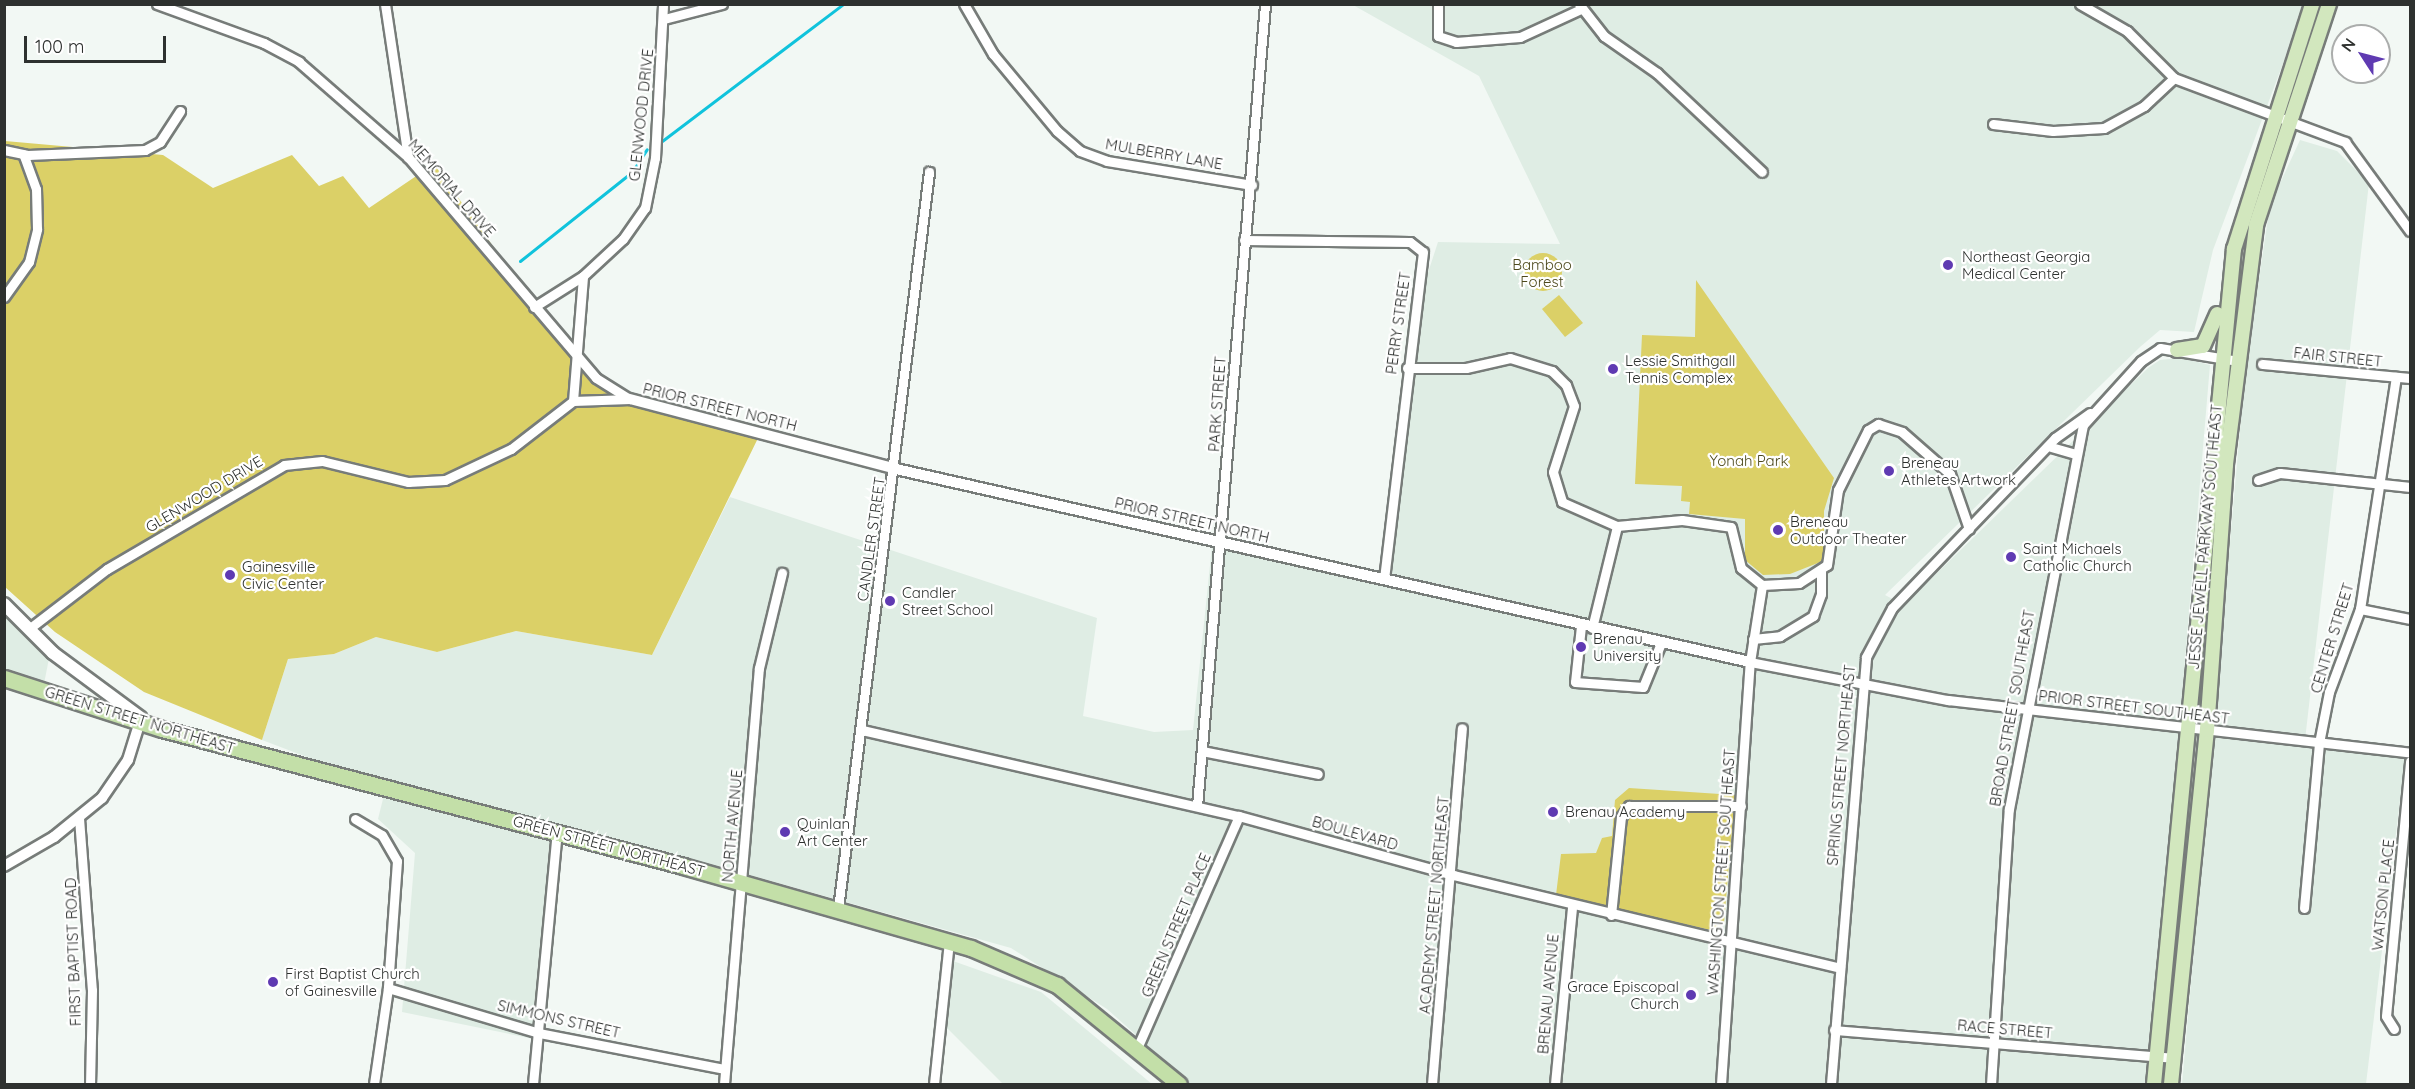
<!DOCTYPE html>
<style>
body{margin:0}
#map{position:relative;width:2415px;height:1089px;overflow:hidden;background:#f2f8f4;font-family:Quicksand,sans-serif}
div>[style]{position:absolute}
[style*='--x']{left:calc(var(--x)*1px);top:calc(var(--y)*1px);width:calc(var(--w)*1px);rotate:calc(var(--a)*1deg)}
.built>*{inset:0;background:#dfede4}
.green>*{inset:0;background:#dbd067}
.round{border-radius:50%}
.stream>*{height:3px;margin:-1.5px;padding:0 1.5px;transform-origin:1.5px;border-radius:1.5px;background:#10c3dc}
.roads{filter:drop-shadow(2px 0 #777c79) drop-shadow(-2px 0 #777c79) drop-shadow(0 2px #777c79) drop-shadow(0 -2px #777c79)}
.minor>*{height:9px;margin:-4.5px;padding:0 4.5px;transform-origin:4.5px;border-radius:4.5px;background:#fff}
.tertiary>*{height:10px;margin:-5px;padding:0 5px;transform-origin:5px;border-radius:5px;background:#fff}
.secondary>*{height:12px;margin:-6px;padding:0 6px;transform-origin:6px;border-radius:6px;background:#fff}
.primary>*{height:14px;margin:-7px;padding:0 7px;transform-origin:7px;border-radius:7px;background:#d2e7be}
.trunk>*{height:15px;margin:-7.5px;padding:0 7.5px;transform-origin:7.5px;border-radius:7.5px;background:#c3dfa8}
.dots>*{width:16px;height:16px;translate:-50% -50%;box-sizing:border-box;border:3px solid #fff;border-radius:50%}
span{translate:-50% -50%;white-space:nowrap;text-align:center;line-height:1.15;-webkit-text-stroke:4.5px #fff;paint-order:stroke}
.street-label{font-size:15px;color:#2e312f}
.poi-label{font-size:15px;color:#2e312f}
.left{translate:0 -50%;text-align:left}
.right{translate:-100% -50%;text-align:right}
.park-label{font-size:15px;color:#4d491d}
.frame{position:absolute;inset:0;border:6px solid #2e312f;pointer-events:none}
.north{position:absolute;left:2331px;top:24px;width:60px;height:60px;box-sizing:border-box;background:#fff;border:2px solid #abadac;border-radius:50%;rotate:306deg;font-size:16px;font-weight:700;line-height:24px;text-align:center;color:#2e312f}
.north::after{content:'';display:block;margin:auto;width:21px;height:27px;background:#5f3ab2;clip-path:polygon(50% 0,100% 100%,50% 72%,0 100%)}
.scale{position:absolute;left:24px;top:36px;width:142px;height:27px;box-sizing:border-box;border:3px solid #2e312f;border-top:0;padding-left:8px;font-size:18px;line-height:21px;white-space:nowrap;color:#2e312f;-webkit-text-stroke:4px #fff;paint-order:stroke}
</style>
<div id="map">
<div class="built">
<div style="clip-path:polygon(1353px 5px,2305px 5px,2213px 250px,2194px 332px,2160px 330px,2140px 347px,1885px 595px,1904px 605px,2148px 368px,2160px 360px,2181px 358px,2210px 365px,2149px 1084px,1191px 1084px,1107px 1009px,1011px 948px,742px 873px,634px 850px,554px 824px,534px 1039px,402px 1012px,415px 853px,378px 819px,386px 787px,262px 740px,288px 659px,334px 654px,376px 637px,437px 652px,516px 631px,652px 655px,730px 497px,1097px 618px,1083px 716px,1154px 732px,1193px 730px,1213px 536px,1387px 572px,1425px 282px,1438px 242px,1560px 244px,1479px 76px)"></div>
<div style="clip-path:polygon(2300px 140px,2337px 151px,2369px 183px,2305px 740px,2406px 750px,2366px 1084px,2182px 1084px,2245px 373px,2270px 205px)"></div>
<div style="clip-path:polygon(4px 594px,52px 643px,43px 689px,5px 674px)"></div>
<div style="clip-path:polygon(953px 961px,1041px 992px,1152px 1084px,1003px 1084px,946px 1027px)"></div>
</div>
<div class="green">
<div style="clip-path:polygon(5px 141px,163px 155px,213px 188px,292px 155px,319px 186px,343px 176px,369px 208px,434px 164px,591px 383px,761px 432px,652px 655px,516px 631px,437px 652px,376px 637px,334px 654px,288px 659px,262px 740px,144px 692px,55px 632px,5px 587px)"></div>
<div class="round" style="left:1524px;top:253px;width:38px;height:38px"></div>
<div style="clip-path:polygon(1696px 280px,1834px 478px,1824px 511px,1824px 545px,1830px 550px,1823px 561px,1790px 574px,1763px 575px,1745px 560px,1745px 519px,1689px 514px,1690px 502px,1681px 501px,1682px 486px,1635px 484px,1642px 335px,1695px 337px)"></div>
<div style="clip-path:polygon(1559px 295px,1583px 323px,1565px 337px,1542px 309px)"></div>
<div style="clip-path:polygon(1629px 788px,1735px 795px,1724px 922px,1715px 931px,1556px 895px,1561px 854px,1596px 853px,1602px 838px,1612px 836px,1615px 800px)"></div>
</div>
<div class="stream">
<div style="--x:662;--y:141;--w:227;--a:-37.1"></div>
<div style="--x:520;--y:261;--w:143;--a:-38.5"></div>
<div style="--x:632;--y:172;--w:27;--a:-57"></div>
</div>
<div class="roads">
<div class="minor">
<div style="--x:157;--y:4;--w:114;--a:20"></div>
<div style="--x:264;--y:43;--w:40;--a:28"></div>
<div style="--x:299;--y:62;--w:145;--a:41.1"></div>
<div style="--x:408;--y:157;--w:290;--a:49.6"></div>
<div style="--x:596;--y:378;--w:40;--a:32"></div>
<div style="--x:385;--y:4;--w:155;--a:81.5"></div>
<div style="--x:964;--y:4;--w:58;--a:59.9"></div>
<div style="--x:993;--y:54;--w:100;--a:50.3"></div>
<div style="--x:1057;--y:131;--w:30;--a:41"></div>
<div style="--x:1080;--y:151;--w:29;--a:20"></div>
<div style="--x:1107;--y:161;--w:147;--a:9.4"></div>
<div style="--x:1438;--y:4;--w:32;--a:90"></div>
<div style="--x:1438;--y:36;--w:19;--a:18"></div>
<div style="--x:1456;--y:42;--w:64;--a:-4.5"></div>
<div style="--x:1520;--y:37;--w:67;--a:-24.7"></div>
<div style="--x:1579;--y:4;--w:41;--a:52"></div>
<div style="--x:1604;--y:36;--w:65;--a:34.9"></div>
<div style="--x:1657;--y:73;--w:144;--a:43.3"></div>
<div style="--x:2080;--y:4;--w:54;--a:29.9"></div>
<div style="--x:2127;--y:31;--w:66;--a:45"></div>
<div style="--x:2174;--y:78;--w:183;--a:20.5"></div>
<div style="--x:2345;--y:142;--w:110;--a:53.9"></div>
<div style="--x:664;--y:19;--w:60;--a:-14.5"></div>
<div style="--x:1993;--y:124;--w:60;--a:6.7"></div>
<div style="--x:2053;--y:131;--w:51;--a:-3.4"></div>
<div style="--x:2104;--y:128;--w:46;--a:-28.8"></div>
<div style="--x:2144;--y:106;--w:41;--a:-43"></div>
<div style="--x:4;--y:150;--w:25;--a:12"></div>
<div style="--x:28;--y:155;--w:117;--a:-2.4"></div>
<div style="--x:145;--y:150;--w:17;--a:-28"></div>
<div style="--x:160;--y:142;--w:37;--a:-57"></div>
<div style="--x:1244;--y:240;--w:166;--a:0.7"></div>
<div style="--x:1410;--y:242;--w:16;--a:38"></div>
<div style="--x:1423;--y:252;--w:329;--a:96.8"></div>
<div style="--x:4;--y:297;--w:43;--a:-54.5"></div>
<div style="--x:29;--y:262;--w:34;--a:-76"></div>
<div style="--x:37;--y:229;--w:40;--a:-91.4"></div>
<div style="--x:36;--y:189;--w:37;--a:-110"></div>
<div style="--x:534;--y:307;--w:58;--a:-32.3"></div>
<div style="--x:583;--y:276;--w:54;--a:-42.8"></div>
<div style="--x:623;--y:239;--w:38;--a:-55"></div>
<div style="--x:645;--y:208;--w:51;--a:-78.7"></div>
<div style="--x:655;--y:158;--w:154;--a:-87"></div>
<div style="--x:2262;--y:364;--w:149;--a:5.4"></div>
<div style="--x:1407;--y:368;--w:59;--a:0"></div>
<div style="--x:1466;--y:368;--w:45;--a:-12.8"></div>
<div style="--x:1510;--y:358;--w:44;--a:17.2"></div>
<div style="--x:1552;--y:371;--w:20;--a:45"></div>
<div style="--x:1566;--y:385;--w:22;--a:69"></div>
<div style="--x:1574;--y:406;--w:69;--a:107.7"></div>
<div style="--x:1553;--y:472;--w:31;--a:73"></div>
<div style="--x:1562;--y:502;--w:60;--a:23.6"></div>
<div style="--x:1617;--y:526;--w:65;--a:-5.3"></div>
<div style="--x:1682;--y:520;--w:49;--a:8.1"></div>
<div style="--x:1731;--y:527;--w:42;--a:76.3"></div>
<div style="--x:1741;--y:568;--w:27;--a:39"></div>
<div style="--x:1762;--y:585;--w:37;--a:-3"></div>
<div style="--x:1799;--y:583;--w:33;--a:-33"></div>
<div style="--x:1827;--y:565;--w:76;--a:-81.7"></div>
<div style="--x:1838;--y:490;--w:67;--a:-63.4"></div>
<div style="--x:1868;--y:430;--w:12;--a:-31"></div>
<div style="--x:1878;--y:424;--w:25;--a:18"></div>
<div style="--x:1902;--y:432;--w:64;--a:41.2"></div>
<div style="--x:1950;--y:474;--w:58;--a:70.9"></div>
<div style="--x:573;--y:401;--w:125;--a:-85.4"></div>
<div style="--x:2051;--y:447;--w:26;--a:16"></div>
<div style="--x:2258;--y:480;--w:23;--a:-18"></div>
<div style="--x:2280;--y:473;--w:131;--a:6.1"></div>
<div style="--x:2360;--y:609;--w:51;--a:11.3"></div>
<div style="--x:1581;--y:626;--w:56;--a:96.1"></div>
<div style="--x:1575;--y:682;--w:68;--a:4.2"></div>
<div style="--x:1643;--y:687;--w:48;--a:-67.8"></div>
<div style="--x:30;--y:628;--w:97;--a:-37.5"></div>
<div style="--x:107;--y:569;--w:205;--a:-30.4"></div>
<div style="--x:284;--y:465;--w:38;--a:-6"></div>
<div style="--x:322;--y:461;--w:89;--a:13.7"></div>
<div style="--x:408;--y:482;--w:37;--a:-3"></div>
<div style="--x:445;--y:480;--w:73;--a:-25.2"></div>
<div style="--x:511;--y:449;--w:78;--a:-37.7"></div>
<div style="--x:573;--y:401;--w:57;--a:-2"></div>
<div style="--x:1592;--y:628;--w:105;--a:-76.2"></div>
<div style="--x:1753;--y:639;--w:27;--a:-6"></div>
<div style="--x:1780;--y:636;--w:39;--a:-31"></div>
<div style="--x:1813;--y:616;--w:23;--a:-70"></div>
<div style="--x:1821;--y:594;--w:23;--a:-90"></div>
<div style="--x:1750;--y:662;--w:202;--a:10.9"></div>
<div style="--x:1948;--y:700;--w:465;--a:6.5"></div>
<div style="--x:862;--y:730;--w:387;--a:12.9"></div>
<div style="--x:1239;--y:816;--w:222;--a:15.4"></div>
<div style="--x:1453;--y:875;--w:398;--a:13.5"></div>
<div style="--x:1202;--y:751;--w:118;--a:11.2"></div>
<div style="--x:1197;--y:806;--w:805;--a:-85.15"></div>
<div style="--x:79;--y:818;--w:172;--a:85.7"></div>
<div style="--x:92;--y:990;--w:94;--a:91.2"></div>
<div style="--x:355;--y:819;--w:31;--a:31"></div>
<div style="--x:382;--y:835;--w:30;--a:60"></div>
<div style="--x:397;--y:861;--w:127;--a:94.1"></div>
<div style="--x:388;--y:988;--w:97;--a:98.3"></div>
<div style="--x:2304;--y:908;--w:166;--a:-84.8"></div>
<div style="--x:2319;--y:743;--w:52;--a:-78.9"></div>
<div style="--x:2329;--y:692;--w:89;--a:-69.5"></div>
<div style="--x:2360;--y:609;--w:235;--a:-81.2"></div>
<div style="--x:838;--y:909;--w:743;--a:-82.96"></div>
<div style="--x:1611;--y:915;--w:99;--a:-84.2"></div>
<div style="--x:1621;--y:817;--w:14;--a:-54"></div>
<div style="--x:1629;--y:806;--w:112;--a:0"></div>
<div style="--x:388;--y:988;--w:158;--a:16.6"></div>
<div style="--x:539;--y:1033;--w:189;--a:11"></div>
<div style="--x:2394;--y:1029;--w:15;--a:-122"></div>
<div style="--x:2386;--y:1016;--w:256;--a:-84.6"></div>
<div style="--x:1834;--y:1030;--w:341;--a:4.7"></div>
<div style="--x:1138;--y:1046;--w:251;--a:-66.3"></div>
<div style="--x:533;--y:1084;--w:253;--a:-84.6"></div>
<div style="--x:724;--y:1084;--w:417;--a:-85.2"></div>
<div style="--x:759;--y:668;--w:98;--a:-76.4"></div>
<div style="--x:934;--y:1084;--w:143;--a:-84"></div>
<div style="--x:1432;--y:1084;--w:357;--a:-85.2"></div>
<div style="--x:1555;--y:1084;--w:179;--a:-84.5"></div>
<div style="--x:1721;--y:1084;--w:423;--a:-86.1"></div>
<div style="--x:1750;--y:662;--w:78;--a:-81.1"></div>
<div style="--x:1831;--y:1084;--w:428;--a:-85.3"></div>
<div style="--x:1866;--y:657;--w:55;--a:-62"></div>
<div style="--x:1892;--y:608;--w:236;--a:-46.2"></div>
<div style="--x:2055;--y:438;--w:43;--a:-35.5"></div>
<div style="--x:1991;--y:1084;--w:276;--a:-86.3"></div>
<div style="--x:2009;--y:809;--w:391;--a:-79.1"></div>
<div style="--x:2083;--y:425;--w:86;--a:-47.8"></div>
<div style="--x:2141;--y:361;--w:23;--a:-34"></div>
<div style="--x:2160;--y:348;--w:79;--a:9.5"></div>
</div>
<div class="tertiary">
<div style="--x:630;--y:399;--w:275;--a:14.7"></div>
<div style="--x:896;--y:469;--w:876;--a:12.73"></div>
<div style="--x:4;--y:866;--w:58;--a:-30.1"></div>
<div style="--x:54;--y:837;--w:62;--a:-39.1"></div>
<div style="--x:102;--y:798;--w:46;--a:-55.6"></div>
<div style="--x:128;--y:760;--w:44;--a:-72.8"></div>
</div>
<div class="secondary">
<div style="--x:4;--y:604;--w:69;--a:45"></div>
<div style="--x:53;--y:653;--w:109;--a:36.5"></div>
</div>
<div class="primary">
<div style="--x:2177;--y:350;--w:26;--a:-9"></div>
<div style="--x:2203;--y:346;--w:35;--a:-66"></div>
<div style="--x:2154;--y:1084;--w:839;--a:-84.53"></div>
<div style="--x:2234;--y:249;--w:257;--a:-72.3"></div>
<div style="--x:2171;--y:1084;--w:356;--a:-84.2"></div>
<div style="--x:2207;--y:730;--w:267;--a:-85.9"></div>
<div style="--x:2226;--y:464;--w:241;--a:-82.8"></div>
<div style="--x:2256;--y:225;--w:233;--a:-71.7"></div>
</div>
<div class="trunk">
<div style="--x:4;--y:678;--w:166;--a:17.9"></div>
<div style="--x:162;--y:729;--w:539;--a:14.73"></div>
<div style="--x:683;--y:866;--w:299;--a:15.9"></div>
<div style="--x:971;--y:948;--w:94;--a:23.3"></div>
<div style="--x:1057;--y:985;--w:157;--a:39.1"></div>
</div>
</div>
<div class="dots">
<div style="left:1948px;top:265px;background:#5f3ab2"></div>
<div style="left:1613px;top:369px;background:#5f3ab2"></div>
<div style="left:1889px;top:471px;background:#5f3ab2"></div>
<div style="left:1778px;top:530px;background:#5f3ab2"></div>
<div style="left:2011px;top:557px;background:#5f3ab2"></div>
<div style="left:230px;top:575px;background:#5f3ab2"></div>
<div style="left:890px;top:601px;background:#5f3ab2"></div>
<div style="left:1581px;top:647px;background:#5f3ab2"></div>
<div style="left:1553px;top:812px;background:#5f3ab2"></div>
<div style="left:785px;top:832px;background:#5f3ab2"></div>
<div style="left:273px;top:982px;background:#5f3ab2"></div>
<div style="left:1691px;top:995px;background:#5f3ab2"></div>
</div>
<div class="street-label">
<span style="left:641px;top:115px;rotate:-84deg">GLENWOOD DRIVE</span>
<span style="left:1164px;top:154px;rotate:10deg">MULBERRY LANE</span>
<span style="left:452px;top:188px;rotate:49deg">MEMORIAL DRIVE</span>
<span style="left:1398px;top:323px;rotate:-82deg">PERRY STREET</span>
<span style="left:2338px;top:357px;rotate:6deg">FAIR STREET</span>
<span style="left:1217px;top:404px;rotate:-86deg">PARK STREET</span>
<span style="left:720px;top:407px;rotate:14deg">PRIOR STREET NORTH</span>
<span style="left:204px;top:494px;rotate:-31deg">GLENWOOD DRIVE</span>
<span style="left:1192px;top:520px;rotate:13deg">PRIOR STREET NORTH</span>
<span style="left:2205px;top:537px;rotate:-85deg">JESSE JEWELL PARKWAY SOUTHEAST</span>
<span style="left:871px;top:539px;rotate:-82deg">CANDLER STREET</span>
<span style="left:2332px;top:638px;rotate:-73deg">CENTER STREET</span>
<span style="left:2134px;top:707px;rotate:7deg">PRIOR STREET SOUTHEAST</span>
<span style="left:2012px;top:708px;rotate:-80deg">BROAD STREET SOUTHEAST</span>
<span style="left:140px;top:720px;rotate:17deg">GREEN STREET NORTHEAST</span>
<span style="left:1841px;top:765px;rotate:-85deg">SPRING STREET NORTHEAST</span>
<span style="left:732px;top:826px;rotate:-85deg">NORTH AVENUE</span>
<span style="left:1355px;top:833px;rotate:16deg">BOULEVARD</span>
<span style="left:609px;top:846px;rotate:15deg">GREEN STREET NORTHEAST</span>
<span style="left:1721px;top:872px;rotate:-86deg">WASHINGTON STREET SOUTHEAST</span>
<span style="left:2383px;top:895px;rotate:-84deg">WATSON PLACE</span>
<span style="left:1434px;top:905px;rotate:-85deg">ACADEMY STREET NORTHEAST</span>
<span style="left:1176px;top:925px;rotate:-67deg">GREEN STREET PLACE</span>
<span style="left:73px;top:952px;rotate:-92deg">FIRST BAPTIST ROAD</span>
<span style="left:1548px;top:994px;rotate:-85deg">BRENAU AVENUE</span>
<span style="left:559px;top:1019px;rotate:13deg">SIMMONS STREET</span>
<span style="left:2005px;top:1029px;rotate:5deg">RACE STREET</span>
</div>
<div class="poi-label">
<span class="left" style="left:1962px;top:265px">Northeast Georgia<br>Medical Center</span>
<span class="left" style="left:1625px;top:369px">Lessie Smithgall<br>Tennis Complex</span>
<span class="left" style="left:1901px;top:471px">Breneau<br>Athletes Artwork</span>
<span class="left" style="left:1790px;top:530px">Breneau<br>Outdoor Theater</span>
<span class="left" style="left:2023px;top:557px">Saint Michaels<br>Catholic Church</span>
<span class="left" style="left:242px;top:575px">Gainesville<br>Civic Center</span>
<span class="left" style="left:902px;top:601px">Candler<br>Street School</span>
<span class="left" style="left:1593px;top:647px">Brenau<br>University</span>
<span class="left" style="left:1565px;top:812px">Brenau Academy</span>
<span class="left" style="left:797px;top:832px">Quinlan<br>Art Center</span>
<span class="left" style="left:285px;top:982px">First Baptist Church<br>of Gainesville</span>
<span class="right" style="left:1679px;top:995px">Grace Episcopal<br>Church</span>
</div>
<div class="park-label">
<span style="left:1542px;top:273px">Bamboo<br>Forest</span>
<span style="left:1749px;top:461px">Yonah Park</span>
</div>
<div class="frame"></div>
<div class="north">N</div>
<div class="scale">100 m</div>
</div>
